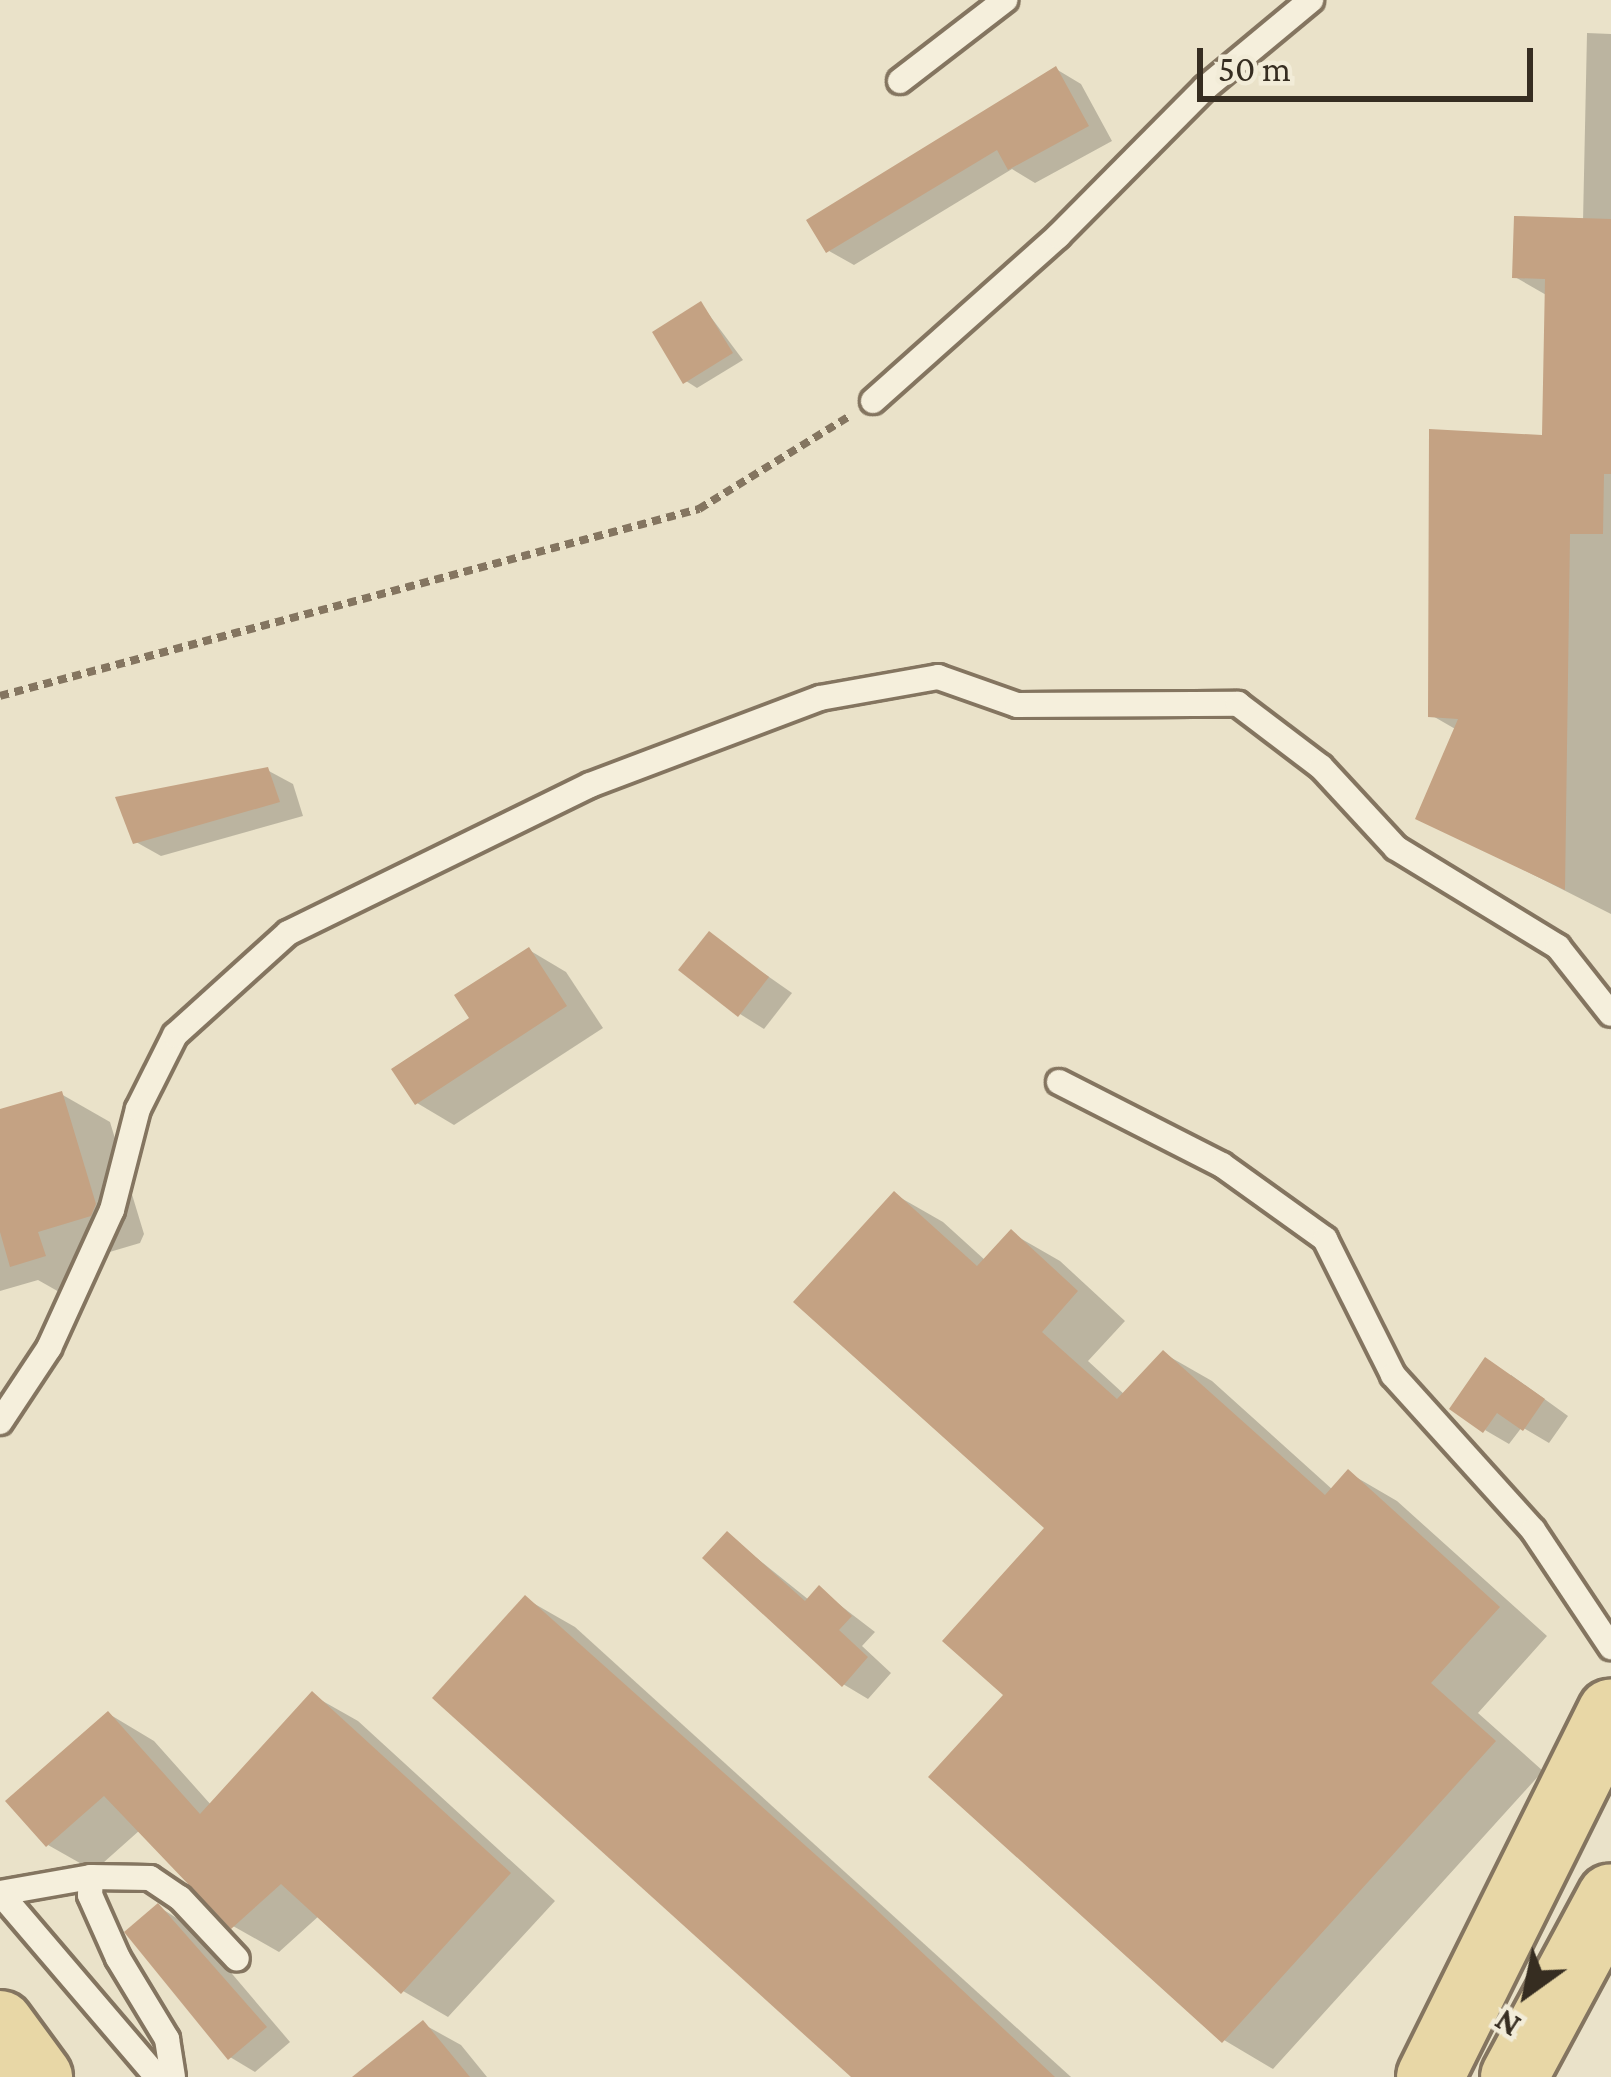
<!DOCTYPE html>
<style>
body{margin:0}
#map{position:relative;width:1611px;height:2077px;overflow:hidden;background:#eae2c9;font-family:"Crimson Pro",serif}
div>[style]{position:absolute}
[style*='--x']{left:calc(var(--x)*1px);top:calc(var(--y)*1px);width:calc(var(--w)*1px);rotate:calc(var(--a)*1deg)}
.shadow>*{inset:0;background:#0003}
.building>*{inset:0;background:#c4a283}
.path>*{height:8px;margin-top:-4px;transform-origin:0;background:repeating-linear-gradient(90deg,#847560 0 9px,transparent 0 15px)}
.roads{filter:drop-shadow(3px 0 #847560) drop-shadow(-3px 0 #847560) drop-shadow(0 3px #847560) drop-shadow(0 -3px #847560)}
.lane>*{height:24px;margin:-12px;padding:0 12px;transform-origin:12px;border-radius:12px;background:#f5efdc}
.primary>*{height:66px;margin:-33px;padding:0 33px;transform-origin:33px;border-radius:33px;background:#e8d7a6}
span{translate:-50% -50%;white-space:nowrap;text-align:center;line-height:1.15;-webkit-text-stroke:9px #f2ecd8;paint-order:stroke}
.north{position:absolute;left:1467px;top:1933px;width:120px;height:120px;-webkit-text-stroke:9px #f2ecd8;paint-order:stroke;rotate:213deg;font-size:33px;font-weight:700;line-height:48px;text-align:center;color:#362d21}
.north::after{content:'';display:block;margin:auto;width:42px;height:54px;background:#362d21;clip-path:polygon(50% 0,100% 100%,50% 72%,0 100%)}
.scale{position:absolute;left:1197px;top:48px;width:336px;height:54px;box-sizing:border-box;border:6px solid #362d21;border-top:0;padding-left:15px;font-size:36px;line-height:42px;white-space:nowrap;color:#362d21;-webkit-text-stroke:9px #f2ecd8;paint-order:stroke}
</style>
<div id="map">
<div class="shadow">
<div style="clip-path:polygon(1587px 33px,1611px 34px,1611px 914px,1419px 817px,1457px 730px,1431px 715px,1545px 438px,1548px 296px,1515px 277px,1583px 221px)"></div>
<div style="clip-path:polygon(1056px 69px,1081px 84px,1112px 141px,1035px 183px,1012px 169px,854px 265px,829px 251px)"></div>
<div style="clip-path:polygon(701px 304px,743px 360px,697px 388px,686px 381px)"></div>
<div style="clip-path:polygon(267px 770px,293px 784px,303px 816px,161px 856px,136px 842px)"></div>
<div style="clip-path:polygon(709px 935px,792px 993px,764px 1029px,740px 1014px)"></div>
<div style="clip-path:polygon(529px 950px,566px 972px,603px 1028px,454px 1125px,417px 1103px)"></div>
<div style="clip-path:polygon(61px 1094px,110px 1122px,144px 1234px,140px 1243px,86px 1259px,93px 1283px,61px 1293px,38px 1280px,0 1291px,0 1112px)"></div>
<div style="clip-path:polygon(894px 1194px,943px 1222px,986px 1261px,1011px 1233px,1060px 1261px,1125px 1321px,1088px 1361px,1125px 1395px,1163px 1353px,1212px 1381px,1333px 1490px,1349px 1473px,1397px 1501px,1547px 1636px,1478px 1713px,1543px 1771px,1273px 2069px,1224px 2040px,1007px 1695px,1049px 1528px)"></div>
<div style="clip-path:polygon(1511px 1375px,1568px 1416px,1549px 1443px,1522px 1427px,1509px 1444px,1485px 1430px)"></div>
<div style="clip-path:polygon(728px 1535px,809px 1600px,819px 1589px,875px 1632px,862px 1646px,891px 1673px,868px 1699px,843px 1684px)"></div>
<div style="clip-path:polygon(526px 1599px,575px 1627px,1071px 2077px,857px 2077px)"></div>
<div style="clip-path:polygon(312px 1695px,358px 1721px,555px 1901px,448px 2017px,403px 1991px,320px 1915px,279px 1952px,233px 1926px,140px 1830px,94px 1871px,48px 1845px,109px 1714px,154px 1741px,212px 1806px)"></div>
<div style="clip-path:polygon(159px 1907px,194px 1929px,290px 2042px,255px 2072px,230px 2057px)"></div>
<div style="clip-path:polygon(423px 2024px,461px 2045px,487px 2077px,357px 2077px)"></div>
</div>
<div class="building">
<div style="clip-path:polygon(1056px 66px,1089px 126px,1008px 170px,997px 150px,826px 253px,806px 220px)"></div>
<div style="clip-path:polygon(1514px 216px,1611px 219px,1611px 474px,1604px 474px,1603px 534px,1570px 534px,1565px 890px,1415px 819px,1458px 719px,1428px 717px,1429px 429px,1542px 435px,1545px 279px,1512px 278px)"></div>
<div style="clip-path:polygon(701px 301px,733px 353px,683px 384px,652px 332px)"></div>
<div style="clip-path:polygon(268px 767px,280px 802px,133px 844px,115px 797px)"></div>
<div style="clip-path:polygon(709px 931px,769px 977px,738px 1017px,678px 970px)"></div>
<div style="clip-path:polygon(529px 947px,567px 1006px,415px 1105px,391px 1069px,469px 1018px,454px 995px)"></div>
<div style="clip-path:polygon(62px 1091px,96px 1204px,91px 1216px,38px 1232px,46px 1256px,10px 1267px,0 1232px,0 1109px)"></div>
<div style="clip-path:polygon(894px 1191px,977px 1266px,1011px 1229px,1078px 1291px,1042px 1332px,1117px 1399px,1163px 1350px,1325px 1495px,1348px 1469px,1500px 1607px,1431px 1683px,1496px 1741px,1222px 2043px,928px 1777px,1003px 1695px,942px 1641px,1044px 1528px,793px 1302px)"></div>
<div style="clip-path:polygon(1485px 1357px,1545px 1399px,1523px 1431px,1497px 1413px,1483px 1433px,1449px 1409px)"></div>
<div style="clip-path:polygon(727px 1531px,805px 1601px,819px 1585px,852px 1616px,839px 1630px,868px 1657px,842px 1687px,702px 1558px)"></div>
<div style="clip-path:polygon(525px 1595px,864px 1898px,1055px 2077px,851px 2077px,432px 1698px)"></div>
<div style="clip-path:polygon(312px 1691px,511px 1873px,401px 1994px,281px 1884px,231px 1929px,104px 1796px,46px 1847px,5px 1801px,108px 1711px,200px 1814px)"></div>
<div style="clip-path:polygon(158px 1903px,267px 2027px,228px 2060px,124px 1932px)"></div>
<div style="clip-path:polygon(423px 2020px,470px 2077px,352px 2077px)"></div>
</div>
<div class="path">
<div style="--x:0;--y:696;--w:724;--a:-14.98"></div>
<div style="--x:699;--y:509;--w:175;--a:-31.7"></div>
</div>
<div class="roads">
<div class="lane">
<div style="--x:900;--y:81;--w:133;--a:-37.6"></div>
<div style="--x:873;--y:401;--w:248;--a:-41.7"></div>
<div style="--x:1058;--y:236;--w:209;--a:-45.2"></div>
<div style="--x:1205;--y:88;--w:138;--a:-39.7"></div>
<div style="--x:1059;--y:1082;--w:183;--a:27"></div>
<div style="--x:1222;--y:1165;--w:127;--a:35.7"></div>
<div style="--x:1325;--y:1239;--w:152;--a:63.4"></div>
<div style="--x:1393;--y:1375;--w:209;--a:47.9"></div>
<div style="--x:1533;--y:1530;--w:141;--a:56.3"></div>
<div style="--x:0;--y:1422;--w:89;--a:-56.5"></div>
<div style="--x:49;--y:1348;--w:152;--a:-65.5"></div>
<div style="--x:112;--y:1210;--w:104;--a:-75.6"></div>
<div style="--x:138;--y:1109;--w:83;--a:-63.4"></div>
<div style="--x:175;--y:1035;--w:152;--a:-42.1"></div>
<div style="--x:288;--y:933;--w:336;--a:-26.1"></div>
<div style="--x:590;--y:785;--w:246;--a:-20.7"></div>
<div style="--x:820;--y:698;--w:120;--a:-10.1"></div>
<div style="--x:938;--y:677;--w:84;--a:19.5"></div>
<div style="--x:1017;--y:705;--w:221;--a:-0.3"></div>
<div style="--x:1238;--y:704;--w:104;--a:37.2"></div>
<div style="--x:1321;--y:767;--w:110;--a:47.2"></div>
<div style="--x:1396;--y:848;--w:190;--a:31.4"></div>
<div style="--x:1558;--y:947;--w:85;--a:51.7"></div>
<div style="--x:91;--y:1877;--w:18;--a:93"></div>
<div style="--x:90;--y:1895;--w:69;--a:66"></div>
<div style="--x:118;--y:1958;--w:95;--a:58.8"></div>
<div style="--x:167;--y:2039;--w:38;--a:81"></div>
<div style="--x:0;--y:1893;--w:92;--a:-10"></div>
<div style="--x:91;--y:1877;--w:59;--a:1"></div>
<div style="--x:150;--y:1878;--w:36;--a:34"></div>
<div style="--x:180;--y:1898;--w:83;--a:46.9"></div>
<div style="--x:0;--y:1893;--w:242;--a:49.5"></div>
</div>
<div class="primary">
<div style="--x:0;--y:2024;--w:66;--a:53.7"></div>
<div style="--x:1430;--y:2077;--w:407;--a:-63.6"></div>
<div style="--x:1514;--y:2077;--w:204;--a:-61.7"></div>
</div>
</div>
<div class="north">N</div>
<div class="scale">50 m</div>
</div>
